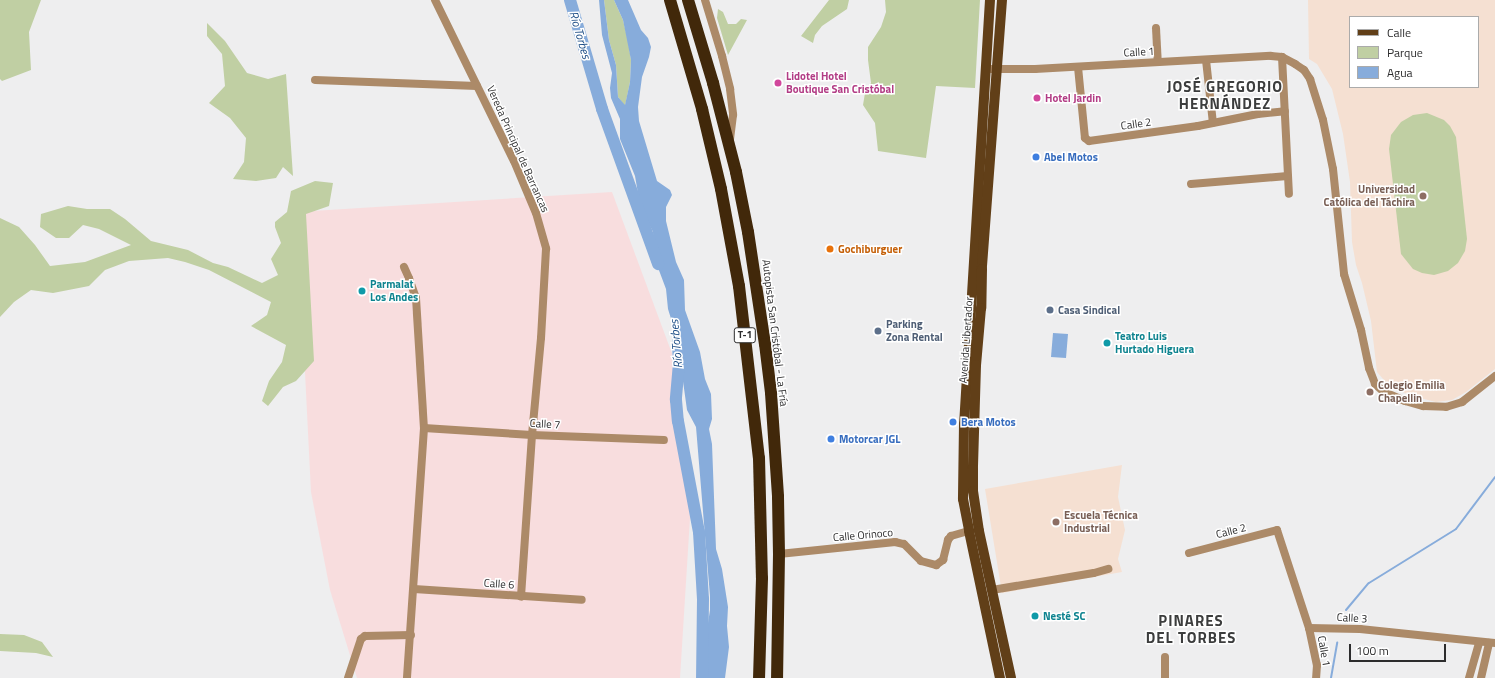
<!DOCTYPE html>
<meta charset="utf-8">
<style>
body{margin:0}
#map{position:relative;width:1495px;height:678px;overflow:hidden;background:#eeeeef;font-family:"Titillium Web",sans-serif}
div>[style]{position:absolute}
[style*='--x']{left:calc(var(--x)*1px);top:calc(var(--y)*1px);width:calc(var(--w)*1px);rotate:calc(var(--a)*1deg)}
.industrial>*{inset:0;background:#f8ddde}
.education>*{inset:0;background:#f5e0d2}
.green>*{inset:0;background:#c0cfa3}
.water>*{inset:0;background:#87acdb}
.stream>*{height:2px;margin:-1px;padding:0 1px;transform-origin:1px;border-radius:1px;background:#87acdb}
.river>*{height:12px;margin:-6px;padding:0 6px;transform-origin:6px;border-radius:6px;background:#87acdb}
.minor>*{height:8px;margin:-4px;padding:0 4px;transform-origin:4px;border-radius:4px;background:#ac8a68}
.major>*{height:10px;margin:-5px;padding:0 5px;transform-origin:5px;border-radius:5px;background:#613f18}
.highway>*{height:12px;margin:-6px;padding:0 6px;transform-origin:6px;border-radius:6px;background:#41280a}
.dots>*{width:11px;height:11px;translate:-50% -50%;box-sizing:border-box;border:2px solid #fff;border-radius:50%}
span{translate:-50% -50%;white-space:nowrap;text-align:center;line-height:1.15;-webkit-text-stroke:3px #fff;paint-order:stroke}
.shield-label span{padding:1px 3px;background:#fff;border:1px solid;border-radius:3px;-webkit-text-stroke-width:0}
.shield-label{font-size:10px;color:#2c2c2d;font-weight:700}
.street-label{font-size:11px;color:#2c2c2d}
.hotel-label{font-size:11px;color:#b23c85;font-weight:700}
.left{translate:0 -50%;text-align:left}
.shop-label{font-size:11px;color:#366cbe;font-weight:700}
.education-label{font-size:11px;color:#785e54;font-weight:700}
.right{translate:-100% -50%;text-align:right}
.food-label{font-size:11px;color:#c56008;font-weight:700}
.culture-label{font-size:11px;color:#0d838f;font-weight:700}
.service-label{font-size:11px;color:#4e5e75;font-weight:700}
.water-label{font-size:12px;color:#1b4c85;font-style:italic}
.district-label{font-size:15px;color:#3c3d3d;font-weight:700;letter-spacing:1px}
.legend{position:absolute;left:1349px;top:16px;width:130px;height:72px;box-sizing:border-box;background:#fff;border:1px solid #ababab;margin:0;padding:5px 7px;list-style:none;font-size:12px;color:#2c2c2d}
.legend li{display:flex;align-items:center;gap:8px;height:20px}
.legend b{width:20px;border:1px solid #ababab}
.scale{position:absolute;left:1349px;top:644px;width:97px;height:18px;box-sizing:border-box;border:2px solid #2c2c2d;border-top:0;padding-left:5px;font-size:12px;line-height:14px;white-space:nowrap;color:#2c2c2d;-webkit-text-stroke:3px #fff;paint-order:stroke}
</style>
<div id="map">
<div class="industrial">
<div style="clip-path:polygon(612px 192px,677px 367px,687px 459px,690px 518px,680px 678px,357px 678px,330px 590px,311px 492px,297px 212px)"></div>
</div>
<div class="education">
<div style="clip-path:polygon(evenodd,1308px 0,1495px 0,1495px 369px,1466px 392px,1452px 400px,1436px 402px,1412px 396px,1389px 386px,1377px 372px,1371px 321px,1362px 283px,1356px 265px,1352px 242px,1350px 182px,1343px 134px,1332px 89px,1317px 64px,1309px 59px,1308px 0,1350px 17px,1478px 17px,1478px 87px,1350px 87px,1350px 17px)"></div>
<div style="clip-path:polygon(1122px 465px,1118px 497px,1125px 530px,1118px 559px,1122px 572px,1002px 593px,985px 489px)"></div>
</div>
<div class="green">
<div style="clip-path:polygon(0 0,41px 0,29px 32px,31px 70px,2px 81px,0 79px)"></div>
<div style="clip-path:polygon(604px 0,614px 0,623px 20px,628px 41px,631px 60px,630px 82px,625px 106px,618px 97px,616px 65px,609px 40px)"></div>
<div style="clip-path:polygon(829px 0,849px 0,847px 9px,822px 26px,815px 35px,813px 43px,801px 36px)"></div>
<div style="clip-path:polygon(885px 0,980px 0,975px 88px,936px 86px,926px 158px,878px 151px,875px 123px,863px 105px,865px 93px,871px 83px,868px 60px,868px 47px,881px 27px,886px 12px)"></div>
<div style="clip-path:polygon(718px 9px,723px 12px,728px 24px,736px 24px,741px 19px,747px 20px,728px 55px,717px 18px)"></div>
<div style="clip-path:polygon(207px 23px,225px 41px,247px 73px,268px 79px,286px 74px,293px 176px,283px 167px,276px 178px,256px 181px,233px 179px,244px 162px,246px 138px,230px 118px,209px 103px,225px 86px,222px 54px,207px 36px)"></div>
<div style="clip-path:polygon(1427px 113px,1444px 120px,1450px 126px,1456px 137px,1467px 239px,1465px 251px,1458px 263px,1448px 271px,1434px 275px,1422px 273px,1413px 269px,1401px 254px,1389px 149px,1391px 135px,1401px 122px,1413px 115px)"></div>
<div style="clip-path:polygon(315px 181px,333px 183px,329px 206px,306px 214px,314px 361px,296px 381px,283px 387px,268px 406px,262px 401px,269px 381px,282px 362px,286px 345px,251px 326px,267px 315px,271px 302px,209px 270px,185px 262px,168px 258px,129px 261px,105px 270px,89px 286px,53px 293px,31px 290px,14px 302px,0 317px,0 218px,19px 227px,35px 245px,50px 266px,85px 262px,131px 245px,99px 229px,83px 225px,69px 238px,56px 238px,40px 227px,41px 214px,68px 206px,87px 209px,110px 209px,125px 219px,151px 241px,188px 250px,213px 263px,228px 267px,262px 283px,278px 275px,271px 259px,281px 243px,275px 227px,275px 222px,287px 212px,291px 191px)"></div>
<div style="clip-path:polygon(0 634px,24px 635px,42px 642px,53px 657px,36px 653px,0 651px)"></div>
</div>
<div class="water">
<div style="clip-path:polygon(599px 0,604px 0,609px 40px,616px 65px,618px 97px,625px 105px,630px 82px,631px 60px,623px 20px,614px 0,628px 0,641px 30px,648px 38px,651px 47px,649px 57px,642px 77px,638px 107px,639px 121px,657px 181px,670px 190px,672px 195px,666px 207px,666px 221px,676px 262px,684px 280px,685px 310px,700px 352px,705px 379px,711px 394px,712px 419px,709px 429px,712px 444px,716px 549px,722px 569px,728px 607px,727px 626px,729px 647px,725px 678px,707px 678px,705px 643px,710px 610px,710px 596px,696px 427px,687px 410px,677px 338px,668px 309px,666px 289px,654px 257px,653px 232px,640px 205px,635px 176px,620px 139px,620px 119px,611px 98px,610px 88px,612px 73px,602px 35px)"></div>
<div style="clip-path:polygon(1053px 333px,1068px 334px,1066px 358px,1051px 357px)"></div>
</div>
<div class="stream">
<div style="--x:1346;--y:610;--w:35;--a:-50"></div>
<div style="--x:1369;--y:583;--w:102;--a:-31.8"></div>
<div style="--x:1456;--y:529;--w:65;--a:-53.1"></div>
<div style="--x:1331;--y:678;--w:36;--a:-80"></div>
</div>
<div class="river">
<div style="--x:570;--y:0;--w:114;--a:73.6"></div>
<div style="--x:602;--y:109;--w:165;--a:70.1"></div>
<div style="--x:678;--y:340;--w:23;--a:88"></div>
<div style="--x:679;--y:363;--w:37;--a:95"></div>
<div style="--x:676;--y:400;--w:21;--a:85"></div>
<div style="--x:678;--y:421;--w:113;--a:79.3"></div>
<div style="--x:699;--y:532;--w:67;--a:86.6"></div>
<div style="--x:703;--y:599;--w:79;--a:90.7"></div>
</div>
<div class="minor">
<div style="--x:435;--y:0;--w:179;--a:63.9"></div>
<div style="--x:514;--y:161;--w:56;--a:67.1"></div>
<div style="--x:536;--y:213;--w:37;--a:74"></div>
<div style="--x:546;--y:249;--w:89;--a:93.2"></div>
<div style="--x:541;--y:338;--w:97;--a:95.3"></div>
<div style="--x:532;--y:435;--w:162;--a:93.9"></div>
<div style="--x:705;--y:0;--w:59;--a:73.1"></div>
<div style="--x:722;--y:56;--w:34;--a:76"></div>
<div style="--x:730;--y:89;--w:26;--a:83"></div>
<div style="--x:733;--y:115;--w:24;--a:97"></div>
<div style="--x:1156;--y:28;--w:34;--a:87"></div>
<div style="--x:1282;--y:57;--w:137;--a:87.1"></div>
<div style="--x:1206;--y:60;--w:63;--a:83.7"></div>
<div style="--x:1078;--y:67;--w:71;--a:84.4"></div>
<div style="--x:1085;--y:138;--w:5;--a:37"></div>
<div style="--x:1089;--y:141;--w:110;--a:-7.8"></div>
<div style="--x:1198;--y:126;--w:61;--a:-11.3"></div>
<div style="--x:1258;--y:114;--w:27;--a:-6"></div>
<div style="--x:991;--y:69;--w:44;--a:0"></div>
<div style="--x:1035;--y:69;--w:236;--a:-3.2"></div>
<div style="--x:1271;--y:56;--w:11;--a:5"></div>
<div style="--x:1282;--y:57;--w:15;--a:28"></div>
<div style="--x:1295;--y:64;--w:11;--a:34"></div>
<div style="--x:1304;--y:70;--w:11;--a:56"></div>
<div style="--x:1310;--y:79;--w:43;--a:72.4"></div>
<div style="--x:1323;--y:120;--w:50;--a:78.5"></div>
<div style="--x:1333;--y:169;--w:106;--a:84"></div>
<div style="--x:1344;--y:274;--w:59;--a:73.1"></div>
<div style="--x:1361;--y:330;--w:39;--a:78"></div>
<div style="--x:1369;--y:368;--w:17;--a:69"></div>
<div style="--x:1375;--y:384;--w:12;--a:42"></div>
<div style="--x:1384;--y:392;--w:23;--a:23"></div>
<div style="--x:1405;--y:401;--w:19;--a:16"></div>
<div style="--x:1423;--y:406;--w:23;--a:2"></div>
<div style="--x:1446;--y:407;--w:17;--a:-17"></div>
<div style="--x:1462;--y:402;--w:42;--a:-38.2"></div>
<div style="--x:315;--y:80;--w:162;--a:2.1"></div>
<div style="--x:1191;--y:184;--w:97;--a:-4.7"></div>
<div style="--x:404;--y:267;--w:12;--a:66"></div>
<div style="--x:409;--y:278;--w:21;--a:71"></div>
<div style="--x:416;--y:298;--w:130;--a:86.5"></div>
<div style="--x:424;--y:428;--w:251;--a:93.9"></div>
<div style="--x:424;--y:428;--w:108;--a:3.7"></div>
<div style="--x:532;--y:435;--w:132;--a:2.2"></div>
<div style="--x:1189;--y:553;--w:91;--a:-14.6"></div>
<div style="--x:1277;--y:530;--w:103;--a:71.9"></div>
<div style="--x:1309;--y:628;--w:38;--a:78"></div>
<div style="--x:1317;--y:665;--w:13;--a:94"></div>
<div style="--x:779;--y:554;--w:117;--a:-5.9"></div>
<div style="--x:895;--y:542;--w:9;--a:13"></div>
<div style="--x:904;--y:544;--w:24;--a:45"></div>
<div style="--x:921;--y:561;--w:16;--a:15"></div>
<div style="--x:936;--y:565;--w:9;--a:-36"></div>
<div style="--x:943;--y:560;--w:21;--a:-76"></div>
<div style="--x:948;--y:540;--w:5;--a:-53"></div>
<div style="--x:951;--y:536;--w:19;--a:-16"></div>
<div style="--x:414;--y:589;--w:168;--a:3.7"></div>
<div style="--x:992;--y:590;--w:103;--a:-9.5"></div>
<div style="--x:1094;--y:573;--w:15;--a:-16"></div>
<div style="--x:1309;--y:628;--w:51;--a:1.1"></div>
<div style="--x:1360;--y:629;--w:136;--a:5.9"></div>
<div style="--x:348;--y:678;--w:41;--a:-71.6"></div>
<div style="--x:361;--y:639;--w:5;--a:-37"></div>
<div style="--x:365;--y:636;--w:46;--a:-1.2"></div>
<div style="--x:1165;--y:678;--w:21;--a:-90"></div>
<div style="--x:1469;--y:678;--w:37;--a:-74"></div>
<div style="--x:1481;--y:678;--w:36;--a:-77"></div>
</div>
<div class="major">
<div style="--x:990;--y:0;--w:425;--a:93.5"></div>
<div style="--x:964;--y:424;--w:75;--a:90.8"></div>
<div style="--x:963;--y:499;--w:33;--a:79"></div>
<div style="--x:969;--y:531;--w:150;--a:78.1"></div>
<div style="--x:1002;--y:0;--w:270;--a:94.3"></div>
<div style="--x:982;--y:269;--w:39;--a:91"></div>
<div style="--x:981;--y:308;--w:57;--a:95"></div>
<div style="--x:976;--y:365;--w:104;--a:91.7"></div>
<div style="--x:973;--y:469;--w:22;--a:90"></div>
<div style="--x:973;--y:491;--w:40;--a:81.5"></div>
<div style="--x:979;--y:531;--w:150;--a:77.7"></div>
</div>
<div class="highway">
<div style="--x:670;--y:0;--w:114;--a:73.6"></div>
<div style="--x:702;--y:109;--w:82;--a:76.6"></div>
<div style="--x:721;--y:189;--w:99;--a:79.5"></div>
<div style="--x:739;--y:286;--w:173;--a:83.4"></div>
<div style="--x:759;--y:458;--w:120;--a:88.6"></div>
<div style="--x:762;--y:578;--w:100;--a:91.7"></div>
<div style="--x:688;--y:0;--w:87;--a:73.2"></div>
<div style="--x:713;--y:83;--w:92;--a:75.5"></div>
<div style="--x:736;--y:172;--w:61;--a:78.7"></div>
<div style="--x:748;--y:232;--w:113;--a:81.4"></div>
<div style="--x:765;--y:344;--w:49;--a:83"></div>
<div style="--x:771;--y:393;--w:104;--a:86.1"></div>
<div style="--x:778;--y:497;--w:57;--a:89"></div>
<div style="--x:779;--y:554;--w:124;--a:90.9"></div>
</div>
<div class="dots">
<div style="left:778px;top:83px;background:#d1479c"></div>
<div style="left:1037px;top:98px;background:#d1479c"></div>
<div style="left:1036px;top:157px;background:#3f7fe0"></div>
<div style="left:1423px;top:196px;background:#8d6e63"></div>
<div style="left:830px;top:249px;background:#e8710a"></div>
<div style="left:362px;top:291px;background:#0f9aa8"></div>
<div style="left:1050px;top:310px;background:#5c6f8a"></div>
<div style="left:878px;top:331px;background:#5c6f8a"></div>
<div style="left:1107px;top:343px;background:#0f9aa8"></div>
<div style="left:1370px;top:392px;background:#8d6e63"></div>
<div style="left:953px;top:422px;background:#3f7fe0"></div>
<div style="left:831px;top:439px;background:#3f7fe0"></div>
<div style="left:1056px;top:522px;background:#8d6e63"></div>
<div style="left:1035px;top:616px;background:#0f9aa8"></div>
</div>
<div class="shield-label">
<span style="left:745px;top:335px">T-1</span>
</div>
<div class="street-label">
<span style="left:1139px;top:52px;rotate:-3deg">Calle 1</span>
<span style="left:1136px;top:124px;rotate:-8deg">Calle 2</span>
<span style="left:518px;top:149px;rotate:66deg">Vereda Principal de Barrancas</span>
<span style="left:775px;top:333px;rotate:83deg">Autopista San Cristóbal - La Fría</span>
<span style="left:966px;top:340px;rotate:-86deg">Avenida Libertador</span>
<span style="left:545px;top:424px;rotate:3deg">Calle 7</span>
<span style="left:1231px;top:531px;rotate:-14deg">Calle 2</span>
<span style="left:863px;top:535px;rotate:-5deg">Calle Orinoco</span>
<span style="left:499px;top:584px;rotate:4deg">Calle 6</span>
<span style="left:1352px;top:618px;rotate:3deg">Calle 3</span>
<span style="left:1324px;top:651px;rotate:80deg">Calle 1</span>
</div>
<div class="hotel-label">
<span class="left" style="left:786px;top:83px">Lidotel Hotel<br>Boutique San Cristóbal</span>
<span class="left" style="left:1045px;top:98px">Hotel Jardin</span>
</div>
<div class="shop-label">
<span class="left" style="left:1044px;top:157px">Abel Motos</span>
<span class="left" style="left:961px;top:422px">Bera Motos</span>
<span class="left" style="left:839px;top:439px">Motorcar JGL</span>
</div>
<div class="education-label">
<span class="right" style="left:1415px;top:196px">Universidad<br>Católica del Táchira</span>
<span class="left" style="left:1378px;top:392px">Colegio Emilia<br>Chapellin</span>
<span class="left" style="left:1064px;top:522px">Escuela Técnica<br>Industrial</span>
</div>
<div class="food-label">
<span class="left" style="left:838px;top:249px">Gochiburguer</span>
</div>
<div class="culture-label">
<span class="left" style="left:370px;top:291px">Parmalat<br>Los Andes</span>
<span class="left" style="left:1115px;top:343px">Teatro Luis<br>Hurtado Higuera</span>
<span class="left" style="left:1043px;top:616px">Nesté SC</span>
</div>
<div class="service-label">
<span class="left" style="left:1058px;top:310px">Casa Sindical</span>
<span class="left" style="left:886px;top:331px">Parking<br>Zona Rental</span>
</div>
<div class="water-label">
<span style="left:580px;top:35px;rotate:74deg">Río Torbes</span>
<span style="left:676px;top:344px;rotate:-95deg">Río Torbes</span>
</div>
<div class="district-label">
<span style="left:1225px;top:95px">JOSÉ GREGORIO<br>HERNÁNDEZ</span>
<span style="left:1191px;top:629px">PINARES<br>DEL TORBES</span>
</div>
<ul class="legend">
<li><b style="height:5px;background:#613f18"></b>Calle</li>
<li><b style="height:11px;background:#c0cfa3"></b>Parque</li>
<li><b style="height:11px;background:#87acdb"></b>Agua</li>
</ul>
<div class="scale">100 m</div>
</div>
